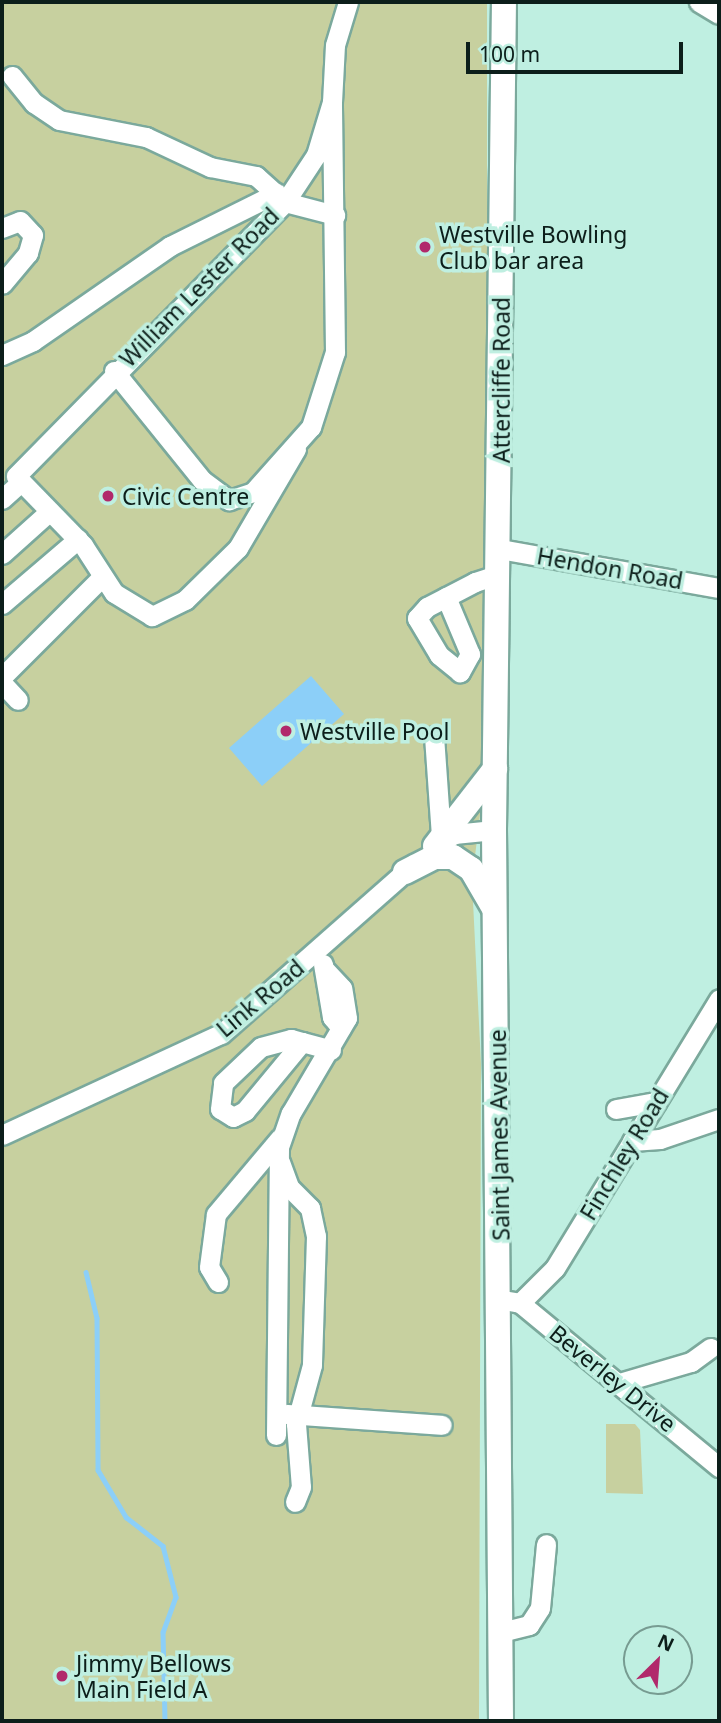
<!DOCTYPE html>
<style>
body{margin:0}
#map{position:relative;width:721px;height:1723px;overflow:hidden;background:#bfefe1;font-family:"Noto Sans",sans-serif}
div>[style]{position:absolute}
[style*='--x']{left:calc(var(--x)*1px);top:calc(var(--y)*1px);width:calc(var(--w)*1px);rotate:calc(var(--a)*1deg)}
.green>*{inset:0;background:#c7d09f}
.water>*{inset:0;background:#8ccff8}
.stream>*{height:4.5px;margin:-2.25px;padding:0 2.25px;transform-origin:2.25px;border-radius:2.25px;background:#8ccff8}
.roads{filter:drop-shadow(2px 0 #7ba99c) drop-shadow(-2px 0 #7ba99c) drop-shadow(0 2px #7ba99c) drop-shadow(0 -2px #7ba99c)}
.minor>*{height:19px;margin:-9.5px;padding:0 9.5px;transform-origin:9.5px;border-radius:9.5px;background:#fff}
.major>*{height:24px;margin:-12px;padding:0 12px;transform-origin:12px;border-radius:12px;background:#fff}
.dots>*{width:19px;height:19px;translate:-50% -50%;box-sizing:border-box;border:4px solid #bfefe1;border-radius:50%}
span{translate:-50% -50%;white-space:nowrap;text-align:center;line-height:1.15;-webkit-text-stroke:7px #bfefe1;paint-order:stroke}
.poi-label{font-size:23px;color:#0c1e1a}
.left{translate:0 -50%;text-align:left}
.street-label{font-size:23px;color:#0c1e1a}
.frame{position:absolute;inset:0;border:4px solid #0c1e1a;pointer-events:none}
.north{position:absolute;left:623px;top:1625px;width:70px;height:70px;box-sizing:border-box;background:#bfefe1;border:2px solid #779b91;border-radius:50%;rotate:25deg;font-size:19px;font-weight:700;line-height:28px;text-align:center;color:#0c1e1a}
.north::after{content:'';display:block;margin:auto;width:24px;height:32px;background:#b1296b;clip-path:polygon(50% 0,100% 100%,50% 72%,0 100%)}
.scale{position:absolute;left:466px;top:42px;width:217px;height:32px;box-sizing:border-box;border:4px solid #0c1e1a;border-top:0;padding-left:9px;font-size:21px;line-height:24px;white-space:nowrap;color:#0c1e1a;-webkit-text-stroke:5px #bfefe1;paint-order:stroke}
</style>
<div id="map">
<div class="green">
<div style="clip-path:polygon(2px 2px,487px 2px,487px 757px,472px 881px,481px 1064px,479px 1721px,2px 1721px)"></div>
<div style="clip-path:polygon(606px 1424px,635px 1424px,640px 1430px,643px 1494px,606px 1493px)"></div>
</div>
<div class="water">
<div style="clip-path:polygon(311px 676px,344px 714px,262px 786px,229px 748px)"></div>
</div>
<div class="stream">
<div style="--x:86;--y:1272;--w:47;--a:76.6"></div>
<div style="--x:97;--y:1318;--w:152;--a:89.6"></div>
<div style="--x:98;--y:1470;--w:55;--a:59.2"></div>
<div style="--x:126;--y:1517;--w:47;--a:38.1"></div>
<div style="--x:163;--y:1546;--w:53;--a:75.7"></div>
<div style="--x:176;--y:1597;--w:37;--a:110"></div>
<div style="--x:163;--y:1632;--w:89;--a:88.7"></div>
</div>
<div class="roads">
<div class="minor">
<div style="--x:699;--y:2;--w:23;--a:31"></div>
<div style="--x:12;--y:76;--w:35;--a:51"></div>
<div style="--x:34;--y:103;--w:30;--a:34"></div>
<div style="--x:59;--y:120;--w:89;--a:11.1"></div>
<div style="--x:146;--y:137;--w:71;--a:25.1"></div>
<div style="--x:210;--y:167;--w:47;--a:11.1"></div>
<div style="--x:256;--y:176;--w:39;--a:42"></div>
<div style="--x:285;--y:202;--w:52;--a:14.6"></div>
<div style="--x:2;--y:228;--w:19;--a:-21"></div>
<div style="--x:20;--y:221;--w:19;--a:47"></div>
<div style="--x:33;--y:235;--w:19;--a:106"></div>
<div style="--x:28;--y:253;--w:40;--a:130"></div>
<div style="--x:2;--y:355;--w:34;--a:-24"></div>
<div style="--x:33;--y:341;--w:167;--a:-34.7"></div>
<div style="--x:170;--y:246;--w:119;--a:-26.4"></div>
<div style="--x:114;--y:371;--w:140;--a:51.1"></div>
<div style="--x:202;--y:480;--w:34;--a:37"></div>
<div style="--x:229;--y:500;--w:25;--a:-18"></div>
<div style="--x:253;--y:492;--w:87;--a:-48.3"></div>
<div style="--x:311;--y:427;--w:79;--a:-72.3"></div>
<div style="--x:335;--y:352;--w:250;--a:-90.7"></div>
<div style="--x:332;--y:102;--w:57;--a:-87"></div>
<div style="--x:335;--y:45;--w:45;--a:-73.2"></div>
<div style="--x:296;--y:449;--w:115;--a:120.4"></div>
<div style="--x:238;--y:548;--w:74;--a:135.5"></div>
<div style="--x:185;--y:600;--w:37;--a:154"></div>
<div style="--x:152;--y:616;--w:44;--a:-148.8"></div>
<div style="--x:114;--y:593;--w:57;--a:-122.9"></div>
<div style="--x:83;--y:545;--w:96;--a:-134.2"></div>
<div style="--x:16;--y:476;--w:384;--a:-45.5"></div>
<div style="--x:285;--y:202;--w:56;--a:-56.6"></div>
<div style="--x:316;--y:155;--w:55;--a:-73.2"></div>
<div style="--x:2;--y:499;--w:25;--a:-42"></div>
<div style="--x:500;--y:549;--w:222;--a:10.1"></div>
<div style="--x:2;--y:554;--w:64;--a:-41.9"></div>
<div style="--x:446;--y:597;--w:62;--a:67.2"></div>
<div style="--x:470;--y:654;--w:21;--a:119"></div>
<div style="--x:460;--y:672;--w:27;--a:-141"></div>
<div style="--x:439;--y:655;--w:43;--a:-120.7"></div>
<div style="--x:417;--y:618;--w:15;--a:-48"></div>
<div style="--x:427;--y:607;--w:54;--a:-27.5"></div>
<div style="--x:475;--y:582;--w:25;--a:-18"></div>
<div style="--x:2;--y:604;--w:100;--a:-40.5"></div>
<div style="--x:2;--y:677;--w:140;--a:-45"></div>
<div style="--x:2;--y:683;--w:23;--a:47"></div>
<div style="--x:434;--y:736;--w:100;--a:86"></div>
<div style="--x:437;--y:844;--w:20;--a:-30"></div>
<div style="--x:454;--y:834;--w:40;--a:-5.7"></div>
<div style="--x:323;--y:964;--w:54;--a:80.4"></div>
<div style="--x:332;--y:1017;--w:14;--a:51"></div>
<div style="--x:302;--y:1042;--w:89;--a:129.6"></div>
<div style="--x:245;--y:1111;--w:13;--a:153"></div>
<div style="--x:233;--y:1117;--w:15;--a:-148"></div>
<div style="--x:220;--y:1109;--w:26;--a:-83"></div>
<div style="--x:223;--y:1083;--w:52;--a:-43.5"></div>
<div style="--x:261;--y:1047;--w:31;--a:-15"></div>
<div style="--x:291;--y:1039;--w:11;--a:15"></div>
<div style="--x:302;--y:1042;--w:30;--a:15"></div>
<div style="--x:616;--y:1109;--w:41;--a:-9.9"></div>
<div style="--x:2;--y:1135;--w:241;--a:-24.8"></div>
<div style="--x:221;--y:1034;--w:257;--a:-41.4"></div>
<div style="--x:632;--y:1141;--w:28;--a:-4"></div>
<div style="--x:660;--y:1139;--w:62;--a:-18.7"></div>
<div style="--x:280;--y:1162;--w:27;--a:70"></div>
<div style="--x:289;--y:1187;--w:30;--a:45"></div>
<div style="--x:310;--y:1208;--w:29;--a:78"></div>
<div style="--x:316;--y:1236;--w:129;--a:91.8"></div>
<div style="--x:312;--y:1365;--w:61;--a:105.2"></div>
<div style="--x:296;--y:1424;--w:63;--a:85.5"></div>
<div style="--x:301;--y:1487;--w:16;--a:112"></div>
<div style="--x:218;--y:1282;--w:17;--a:-121"></div>
<div style="--x:209;--y:1267;--w:53;--a:-82.5"></div>
<div style="--x:216;--y:1214;--w:99;--a:-49.9"></div>
<div style="--x:509;--y:1301;--w:11;--a:10"></div>
<div style="--x:520;--y:1303;--w:258;--a:39.5"></div>
<div style="--x:520;--y:1303;--w:49;--a:-45"></div>
<div style="--x:555;--y:1268;--w:315;--a:-58.6"></div>
<div style="--x:619;--y:1383;--w:75;--a:-16.3"></div>
<div style="--x:691;--y:1362;--w:24;--a:-36"></div>
<div style="--x:286;--y:1414;--w:156;--a:4"></div>
<div style="--x:276;--y:1435;--w:288;--a:-89.4"></div>
<div style="--x:279;--y:1147;--w:36;--a:-71"></div>
<div style="--x:291;--y:1113;--w:110;--a:-59.5"></div>
<div style="--x:347;--y:1018;--w:30;--a:-99"></div>
<div style="--x:342;--y:988;--w:23;--a:-133"></div>
<div style="--x:501;--y:1632;--w:29;--a:-14"></div>
<div style="--x:529;--y:1625;--w:20;--a:-57"></div>
<div style="--x:540;--y:1608;--w:64;--a:-84.6"></div>
</div>
<div class="major">
<div style="--x:435;--y:846;--w:98;--a:-52.1"></div>
<div style="--x:405;--y:872;--w:34;--a:-27"></div>
<div style="--x:435;--y:857;--w:18;--a:0"></div>
<div style="--x:453;--y:857;--w:22;--a:34"></div>
<div style="--x:471;--y:869;--w:44;--a:59.9"></div>
<div style="--x:501;--y:1721;--w:891;--a:-90.45"></div>
<div style="--x:494;--y:830;--w:828;--a:-89.31"></div>
</div>
</div>
<div class="dots">
<div style="left:425px;top:247px;background:#b1296b"></div>
<div style="left:108px;top:496px;background:#b1296b"></div>
<div style="left:286px;top:731px;background:#b1296b"></div>
<div style="left:62px;top:1676px;background:#b1296b"></div>
</div>
<div class="poi-label">
<span class="left" style="left:439px;top:247px">Westville Bowling<br>Club bar area</span>
<span class="left" style="left:122px;top:496px">Civic Centre</span>
<span class="left" style="left:300px;top:731px">Westville Pool</span>
<span class="left" style="left:76px;top:1676px">Jimmy Bellows<br>Main Field A</span>
</div>
<div class="street-label">
<span style="left:199px;top:287px;rotate:-45deg">William Lester Road</span>
<span style="left:501px;top:380px;rotate:-90deg">Attercliffe Road</span>
<span style="left:610px;top:568px;rotate:10deg">Hendon Road</span>
<span style="left:260px;top:998px;rotate:-40deg">Link Road</span>
<span style="left:499px;top:1135px;rotate:-91deg">Saint James Avenue</span>
<span style="left:624px;top:1154px;rotate:-59deg">Finchley Road</span>
<span style="left:613px;top:1378px;rotate:39deg">Beverley Drive</span>
</div>
<div class="frame"></div>
<div class="north">N</div>
<div class="scale">100 m</div>
</div>
